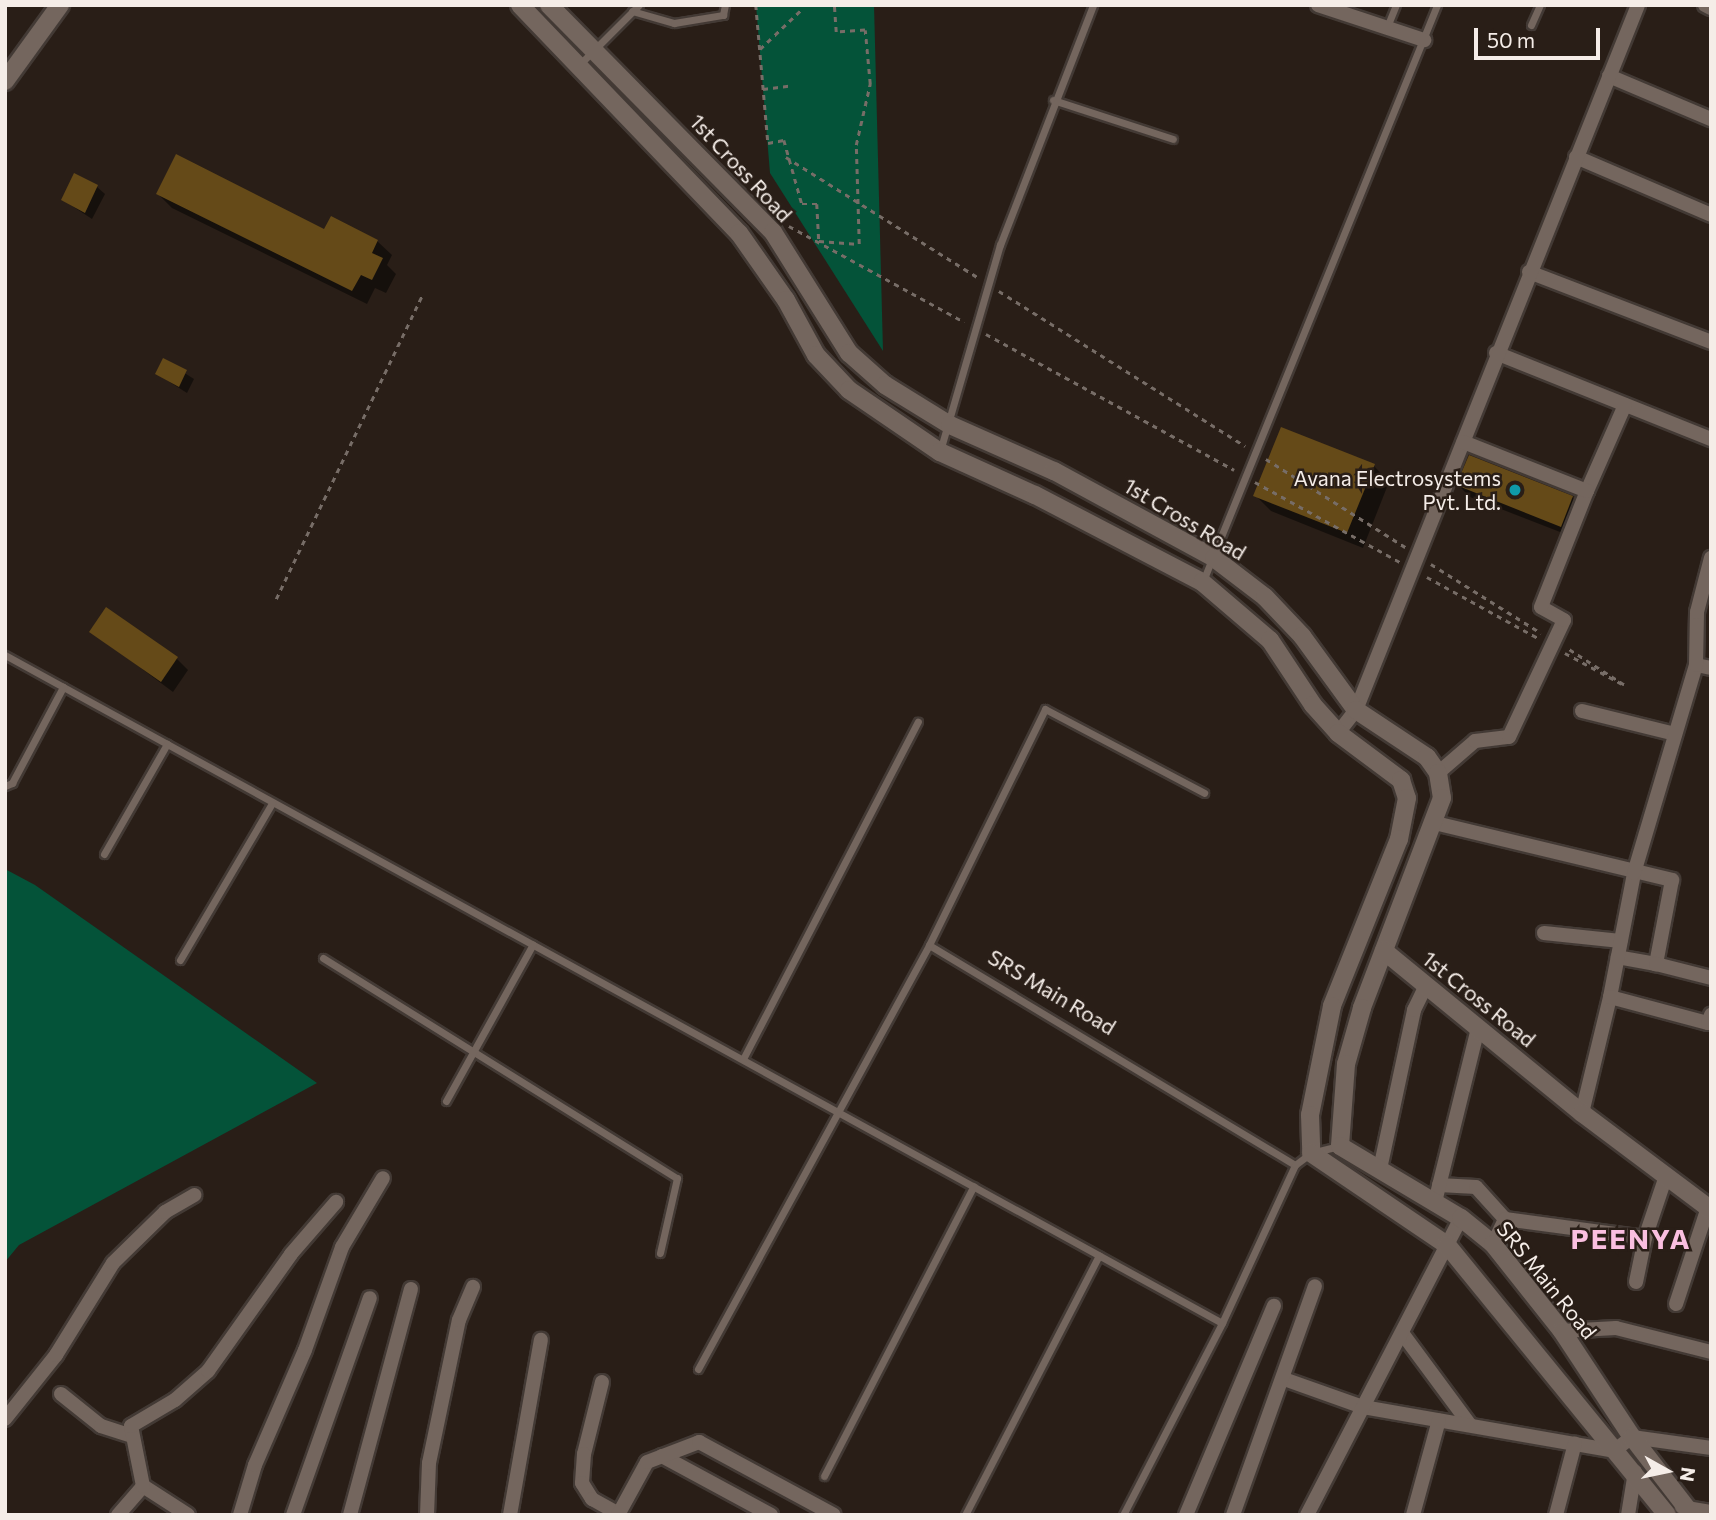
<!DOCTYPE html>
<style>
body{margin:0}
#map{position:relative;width:1716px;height:1520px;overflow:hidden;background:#291e17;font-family:Commissioner,sans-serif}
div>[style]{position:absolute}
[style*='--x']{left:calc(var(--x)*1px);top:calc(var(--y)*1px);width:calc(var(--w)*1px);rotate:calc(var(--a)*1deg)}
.green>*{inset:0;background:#045339}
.shadow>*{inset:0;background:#0007}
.building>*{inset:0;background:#654a18}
.path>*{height:2.5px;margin-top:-1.25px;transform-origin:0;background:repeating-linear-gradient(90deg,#776d67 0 5px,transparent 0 10px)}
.roads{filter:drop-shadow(2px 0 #433a35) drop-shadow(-2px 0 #433a35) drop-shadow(0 2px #433a35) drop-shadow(0 -2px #433a35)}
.service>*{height:7px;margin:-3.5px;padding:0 3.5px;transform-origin:3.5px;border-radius:3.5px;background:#74665e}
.minor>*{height:14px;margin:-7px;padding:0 7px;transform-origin:7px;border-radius:7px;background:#74665e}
.tertiary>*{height:18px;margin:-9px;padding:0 9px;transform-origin:9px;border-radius:9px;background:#74665e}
.dots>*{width:19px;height:19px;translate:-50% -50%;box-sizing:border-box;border:4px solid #291e17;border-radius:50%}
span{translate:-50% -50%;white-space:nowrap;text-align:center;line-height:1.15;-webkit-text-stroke:5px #291e17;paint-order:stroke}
.street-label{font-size:21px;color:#f5ede8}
.poi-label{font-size:21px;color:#f5ede8}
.right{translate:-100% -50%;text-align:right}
.district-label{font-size:28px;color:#fabfe0;font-weight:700;letter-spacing:2px}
.frame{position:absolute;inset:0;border:7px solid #f5ede8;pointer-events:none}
.north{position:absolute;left:1632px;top:1436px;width:70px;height:70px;-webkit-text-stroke:5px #291e17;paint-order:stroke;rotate:99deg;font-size:19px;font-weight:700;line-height:28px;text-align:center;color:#f5ede8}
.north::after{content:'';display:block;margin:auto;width:24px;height:32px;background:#f5ede8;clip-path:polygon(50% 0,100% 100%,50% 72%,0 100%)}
.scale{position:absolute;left:1474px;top:28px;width:126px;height:32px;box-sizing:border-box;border:4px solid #f5ede8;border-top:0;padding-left:9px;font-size:21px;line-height:24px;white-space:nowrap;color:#f5ede8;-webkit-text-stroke:5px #291e17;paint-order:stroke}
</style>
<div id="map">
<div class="green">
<div style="clip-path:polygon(756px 5px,874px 5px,883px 351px,770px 173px)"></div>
<div style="clip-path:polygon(5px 869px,35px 885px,317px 1083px,19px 1245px,5px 1262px)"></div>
</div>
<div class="shadow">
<div style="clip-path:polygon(97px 187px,105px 194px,92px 219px,63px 200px)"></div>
<div style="clip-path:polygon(158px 194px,377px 241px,392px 255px,387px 265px,396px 274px,386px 293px,375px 288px,367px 304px,172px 208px)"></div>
<div style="clip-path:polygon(164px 360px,194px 379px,187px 393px,157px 374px)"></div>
<div style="clip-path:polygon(1374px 466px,1389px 482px,1363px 548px,1271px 511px,1255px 495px)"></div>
<div style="clip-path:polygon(1458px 485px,1572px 497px,1584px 509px,1573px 537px,1470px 497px)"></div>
<div style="clip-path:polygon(91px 631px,177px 659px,188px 670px,173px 692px)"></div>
</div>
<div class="building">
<div style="clip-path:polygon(176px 154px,324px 229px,331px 216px,378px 240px,372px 253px,383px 258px,372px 280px,361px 275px,352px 291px,156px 194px)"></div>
<div style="clip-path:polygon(74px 173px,98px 185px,85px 213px,61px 200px)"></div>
<div style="clip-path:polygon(163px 358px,187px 370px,179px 387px,155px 374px)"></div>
<div style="clip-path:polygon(1281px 427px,1375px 464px,1347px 533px,1253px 496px)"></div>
<div style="clip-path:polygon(1469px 455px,1573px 496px,1561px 527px,1456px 485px)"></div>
<div style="clip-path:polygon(106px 607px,178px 657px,161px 682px,89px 632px)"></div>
</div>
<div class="path">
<div style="--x:756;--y:5;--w:139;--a:85"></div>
<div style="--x:768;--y:143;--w:16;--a:-11"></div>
<div style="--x:784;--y:140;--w:66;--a:74.3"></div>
<div style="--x:802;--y:204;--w:15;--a:0"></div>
<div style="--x:817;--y:204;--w:37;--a:87"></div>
<div style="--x:819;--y:241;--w:40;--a:4.3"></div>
<div style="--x:859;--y:244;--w:99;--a:-91.7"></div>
<div style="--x:856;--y:145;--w:63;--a:-77.1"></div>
<div style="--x:870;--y:84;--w:54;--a:-95.3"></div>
<div style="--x:865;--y:30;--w:29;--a:176"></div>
<div style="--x:836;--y:32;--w:27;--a:-94"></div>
<div style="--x:760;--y:49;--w:57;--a:-43.6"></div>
<div style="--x:763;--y:89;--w:26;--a:-7"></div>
<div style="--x:786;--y:157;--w:228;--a:32.1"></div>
<div style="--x:789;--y:226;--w:200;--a:28.7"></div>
<div style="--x:999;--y:291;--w:291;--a:32.2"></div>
<div style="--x:986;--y:334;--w:283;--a:28.7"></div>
<div style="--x:1266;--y:459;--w:165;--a:32.3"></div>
<div style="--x:1255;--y:482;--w:166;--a:28.9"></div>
<div style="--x:1431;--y:564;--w:130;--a:32.1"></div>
<div style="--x:1427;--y:577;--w:127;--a:28.8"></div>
<div style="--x:276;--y:599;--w:339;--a:-64.3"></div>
<div style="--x:1565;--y:653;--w:67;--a:28.5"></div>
<div style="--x:1624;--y:685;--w:67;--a:-147.3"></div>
</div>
<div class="roads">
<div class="service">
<div style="--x:632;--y:11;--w:44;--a:15.9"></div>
<div style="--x:674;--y:23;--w:50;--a:-9.3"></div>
<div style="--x:723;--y:15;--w:10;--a:-79"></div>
<div style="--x:1531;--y:25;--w:22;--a:-66"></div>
<div style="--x:1387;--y:27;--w:24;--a:-68"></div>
<div style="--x:580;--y:64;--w:83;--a:-45"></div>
<div style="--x:1053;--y:100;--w:126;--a:18"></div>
<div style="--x:940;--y:451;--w:215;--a:-73.8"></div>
<div style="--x:1000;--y:245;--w:257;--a:-68.8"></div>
<div style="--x:1203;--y:581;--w:622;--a:-67.89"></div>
<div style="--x:5;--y:655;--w:1388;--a:28.76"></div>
<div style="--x:5;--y:786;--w:8;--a:-23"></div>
<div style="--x:12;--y:783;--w:109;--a:-62"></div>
<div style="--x:104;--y:854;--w:127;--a:-60.2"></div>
<div style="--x:929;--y:945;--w:427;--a:31"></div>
<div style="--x:323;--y:958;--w:417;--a:31.9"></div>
<div style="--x:677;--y:1178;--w:77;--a:102.8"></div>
<div style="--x:180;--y:960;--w:182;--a:-59.6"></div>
<div style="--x:743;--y:1059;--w:380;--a:-62.6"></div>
<div style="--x:446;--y:1101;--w:179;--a:-61"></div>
<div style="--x:698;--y:1369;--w:483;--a:-61.4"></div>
<div style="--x:929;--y:945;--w:263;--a:-63.8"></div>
<div style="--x:1045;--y:709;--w:180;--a:27.8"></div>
<div style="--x:824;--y:1476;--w:326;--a:-62.7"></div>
<div style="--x:965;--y:1515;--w:292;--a:-62.7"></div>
<div style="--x:1123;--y:1515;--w:216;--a:-62.7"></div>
<div style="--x:1222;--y:1323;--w:174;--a:-65.2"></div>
<div style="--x:1295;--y:1165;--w:20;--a:-37"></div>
<div style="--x:1311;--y:1153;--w:30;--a:-14"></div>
</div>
<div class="minor">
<div style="--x:1318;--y:5;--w:112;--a:18.3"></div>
<div style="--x:1705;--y:5;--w:7;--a:27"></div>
<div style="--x:1609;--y:76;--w:111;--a:22.9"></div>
<div style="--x:1576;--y:157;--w:147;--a:23.2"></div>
<div style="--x:1529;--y:272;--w:195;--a:21"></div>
<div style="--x:1496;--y:353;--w:232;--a:21.8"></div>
<div style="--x:1587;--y:491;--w:94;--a:-66.2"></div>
<div style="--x:1696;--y:665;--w:15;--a:11"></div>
<div style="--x:1582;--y:711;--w:96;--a:13.9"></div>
<div style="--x:1338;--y:733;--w:29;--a:-52"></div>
<div style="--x:1356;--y:710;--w:759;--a:-68.2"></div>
<div style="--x:1438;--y:773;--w:49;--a:-40.9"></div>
<div style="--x:1475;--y:741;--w:34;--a:-7"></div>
<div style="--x:1509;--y:737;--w:129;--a:-64.8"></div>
<div style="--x:1564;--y:620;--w:26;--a:-151"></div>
<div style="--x:1541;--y:607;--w:125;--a:-68.4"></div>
<div style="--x:1587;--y:491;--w:133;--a:-158.4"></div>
<div style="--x:1435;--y:823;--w:244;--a:13.5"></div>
<div style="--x:1672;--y:880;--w:86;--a:100.8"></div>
<div style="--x:1656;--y:964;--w:39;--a:-170"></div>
<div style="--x:1544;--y:933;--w:77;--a:5.9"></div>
<div style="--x:1656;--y:964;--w:57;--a:14.3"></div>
<div style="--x:1610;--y:997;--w:126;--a:-79"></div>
<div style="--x:1634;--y:873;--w:217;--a:-73.4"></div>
<div style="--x:1696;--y:665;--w:53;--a:-88.9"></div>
<div style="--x:1697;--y:612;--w:56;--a:-75.5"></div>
<div style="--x:1582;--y:1113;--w:119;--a:-76.4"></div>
<div style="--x:1610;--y:997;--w:101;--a:14.9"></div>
<div style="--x:1708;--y:1023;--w:9;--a:-69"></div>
<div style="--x:1380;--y:1169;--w:163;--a:-77.9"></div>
<div style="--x:1414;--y:1010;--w:28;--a:-64"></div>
<div style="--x:1439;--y:1185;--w:37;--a:3"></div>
<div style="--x:1476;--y:1187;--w:43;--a:47.8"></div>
<div style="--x:1435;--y:1202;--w:179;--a:-76.1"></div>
<div style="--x:1493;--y:1244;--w:28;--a:-64"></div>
<div style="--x:1505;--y:1219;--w:141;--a:7.7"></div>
<div style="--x:1645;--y:1238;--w:65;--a:-71.3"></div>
<div style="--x:1636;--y:1282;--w:45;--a:-78.4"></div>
<div style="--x:1676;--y:1304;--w:102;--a:-71.7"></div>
<div style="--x:1562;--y:1331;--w:54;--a:-3.2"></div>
<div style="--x:1616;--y:1328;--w:98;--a:14.2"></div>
<div style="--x:1402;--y:1333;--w:114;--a:53.5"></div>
<div style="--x:1284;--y:1379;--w:84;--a:19.5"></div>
<div style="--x:1363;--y:1407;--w:255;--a:9.9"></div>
<div style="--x:1614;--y:1451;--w:23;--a:-38"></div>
<div style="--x:1632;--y:1437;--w:80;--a:7.9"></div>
<div style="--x:602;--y:1382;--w:74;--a:104"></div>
<div style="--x:584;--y:1454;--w:29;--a:94"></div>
<div style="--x:582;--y:1483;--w:19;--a:58"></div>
<div style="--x:592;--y:1499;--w:31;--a:29"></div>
<div style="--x:61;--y:1394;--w:51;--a:38.7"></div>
<div style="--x:101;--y:1426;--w:33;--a:18"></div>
<div style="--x:5;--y:1419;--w:82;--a:-51.4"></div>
<div style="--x:56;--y:1355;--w:108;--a:-58.2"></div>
<div style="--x:113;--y:1263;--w:73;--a:-44.4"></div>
<div style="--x:165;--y:1212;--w:34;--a:-30"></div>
<div style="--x:662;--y:1456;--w:124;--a:28.4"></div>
<div style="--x:1682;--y:1507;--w:29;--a:10"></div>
<div style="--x:118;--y:1515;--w:38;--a:-49"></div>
<div style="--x:188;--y:1515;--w:54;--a:-147.2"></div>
<div style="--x:143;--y:1486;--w:61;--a:-101.3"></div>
<div style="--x:131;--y:1426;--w:51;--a:-30.6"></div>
<div style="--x:175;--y:1400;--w:44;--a:-41.3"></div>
<div style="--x:208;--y:1371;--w:143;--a:-54.6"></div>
<div style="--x:291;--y:1254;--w:69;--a:-49.1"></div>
<div style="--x:240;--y:1515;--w:52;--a:-73.3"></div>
<div style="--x:255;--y:1465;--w:125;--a:-66.5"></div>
<div style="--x:305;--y:1350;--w:109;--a:-70.2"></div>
<div style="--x:342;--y:1247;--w:80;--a:-59.3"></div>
<div style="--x:293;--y:1515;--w:230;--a:-70.5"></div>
<div style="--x:350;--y:1515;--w:234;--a:-74.9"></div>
<div style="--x:427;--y:1515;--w:52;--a:-87.8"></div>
<div style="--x:429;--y:1463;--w:146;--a:-78.2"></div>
<div style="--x:459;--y:1320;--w:36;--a:-67"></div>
<div style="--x:510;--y:1515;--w:178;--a:-80"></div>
<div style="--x:618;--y:1515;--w:60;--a:-61.3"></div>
<div style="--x:647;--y:1462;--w:56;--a:-21"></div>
<div style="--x:699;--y:1442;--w:153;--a:28.4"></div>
<div style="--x:1186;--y:1515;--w:227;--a:-67.2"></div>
<div style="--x:1233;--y:1515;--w:243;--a:-70.3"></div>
<div style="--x:1307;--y:1515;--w:335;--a:-62.6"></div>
<div style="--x:1413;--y:1515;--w:98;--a:-74.7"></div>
<div style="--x:1556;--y:1515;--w:74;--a:-75.2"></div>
<div style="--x:1628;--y:1515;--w:44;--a:-80.8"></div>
</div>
<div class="tertiary">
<div style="--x:520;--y:5;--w:316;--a:46.2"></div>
<div style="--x:739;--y:233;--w:82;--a:55"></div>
<div style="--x:786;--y:300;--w:63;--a:61.4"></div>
<div style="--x:816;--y:355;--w:48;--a:46.7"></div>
<div style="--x:849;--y:390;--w:110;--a:34.3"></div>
<div style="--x:940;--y:452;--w:104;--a:24.4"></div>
<div style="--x:1035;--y:495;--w:188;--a:27.5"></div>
<div style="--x:1202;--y:582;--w:89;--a:40.5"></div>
<div style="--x:1270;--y:640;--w:78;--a:56.5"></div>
<div style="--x:1313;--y:705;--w:38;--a:48"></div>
<div style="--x:1338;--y:733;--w:79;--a:36.7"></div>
<div style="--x:1401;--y:780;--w:19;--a:72"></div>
<div style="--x:1407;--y:798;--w:42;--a:101"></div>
<div style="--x:1399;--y:839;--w:180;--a:111.9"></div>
<div style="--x:1332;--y:1006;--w:111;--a:101.4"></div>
<div style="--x:1310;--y:1115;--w:38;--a:88"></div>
<div style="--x:1311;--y:1153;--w:164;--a:34.1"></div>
<div style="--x:1447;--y:1245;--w:348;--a:50.8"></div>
<div style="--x:549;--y:5;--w:319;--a:45.4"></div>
<div style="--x:773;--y:232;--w:143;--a:57.9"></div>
<div style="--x:849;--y:353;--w:48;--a:41.6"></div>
<div style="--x:885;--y:385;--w:76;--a:31.6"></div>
<div style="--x:950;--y:425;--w:114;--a:23.9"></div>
<div style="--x:1054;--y:471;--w:182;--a:28.5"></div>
<div style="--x:1214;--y:558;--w:64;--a:37.4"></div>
<div style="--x:1265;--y:597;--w:54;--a:46.5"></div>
<div style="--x:1302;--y:636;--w:92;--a:53.9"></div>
<div style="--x:1356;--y:710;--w:85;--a:33.5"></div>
<div style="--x:1427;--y:757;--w:19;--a:55"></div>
<div style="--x:1438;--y:773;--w:25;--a:81"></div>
<div style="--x:1442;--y:798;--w:225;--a:110.9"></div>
<div style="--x:1362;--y:1008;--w:58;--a:105.9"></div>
<div style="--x:1346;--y:1064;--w:82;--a:94.2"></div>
<div style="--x:1340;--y:1146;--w:141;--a:30.8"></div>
<div style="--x:1461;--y:1218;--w:41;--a:39.1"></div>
<div style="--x:1493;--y:1244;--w:111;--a:51.6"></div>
<div style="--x:1562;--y:1331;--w:127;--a:56.6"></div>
<div style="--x:1632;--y:1437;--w:98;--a:52.4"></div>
<div style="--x:5;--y:81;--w:94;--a:-54.1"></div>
<div style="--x:1384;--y:951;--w:256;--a:39.3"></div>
<div style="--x:1582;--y:1113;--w:161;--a:36.9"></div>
</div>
</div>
<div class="dots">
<div style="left:1515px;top:490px;background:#0f9aa8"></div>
</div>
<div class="street-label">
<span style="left:741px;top:168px;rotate:47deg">1st Cross Road</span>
<span style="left:1185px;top:519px;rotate:31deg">1st Cross Road</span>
<span style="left:1052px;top:992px;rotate:31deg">SRS Main Road</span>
<span style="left:1479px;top:999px;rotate:39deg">1st Cross Road</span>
<span style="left:1547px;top:1280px;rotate:51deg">SRS Main Road</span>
</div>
<div class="poi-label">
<span class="right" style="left:1501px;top:490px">Avana Electrosystems<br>Pvt. Ltd.</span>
</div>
<div class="district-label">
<span style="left:1631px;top:1238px">PEENYA</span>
</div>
<div class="frame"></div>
<div class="north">N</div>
<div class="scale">50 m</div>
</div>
